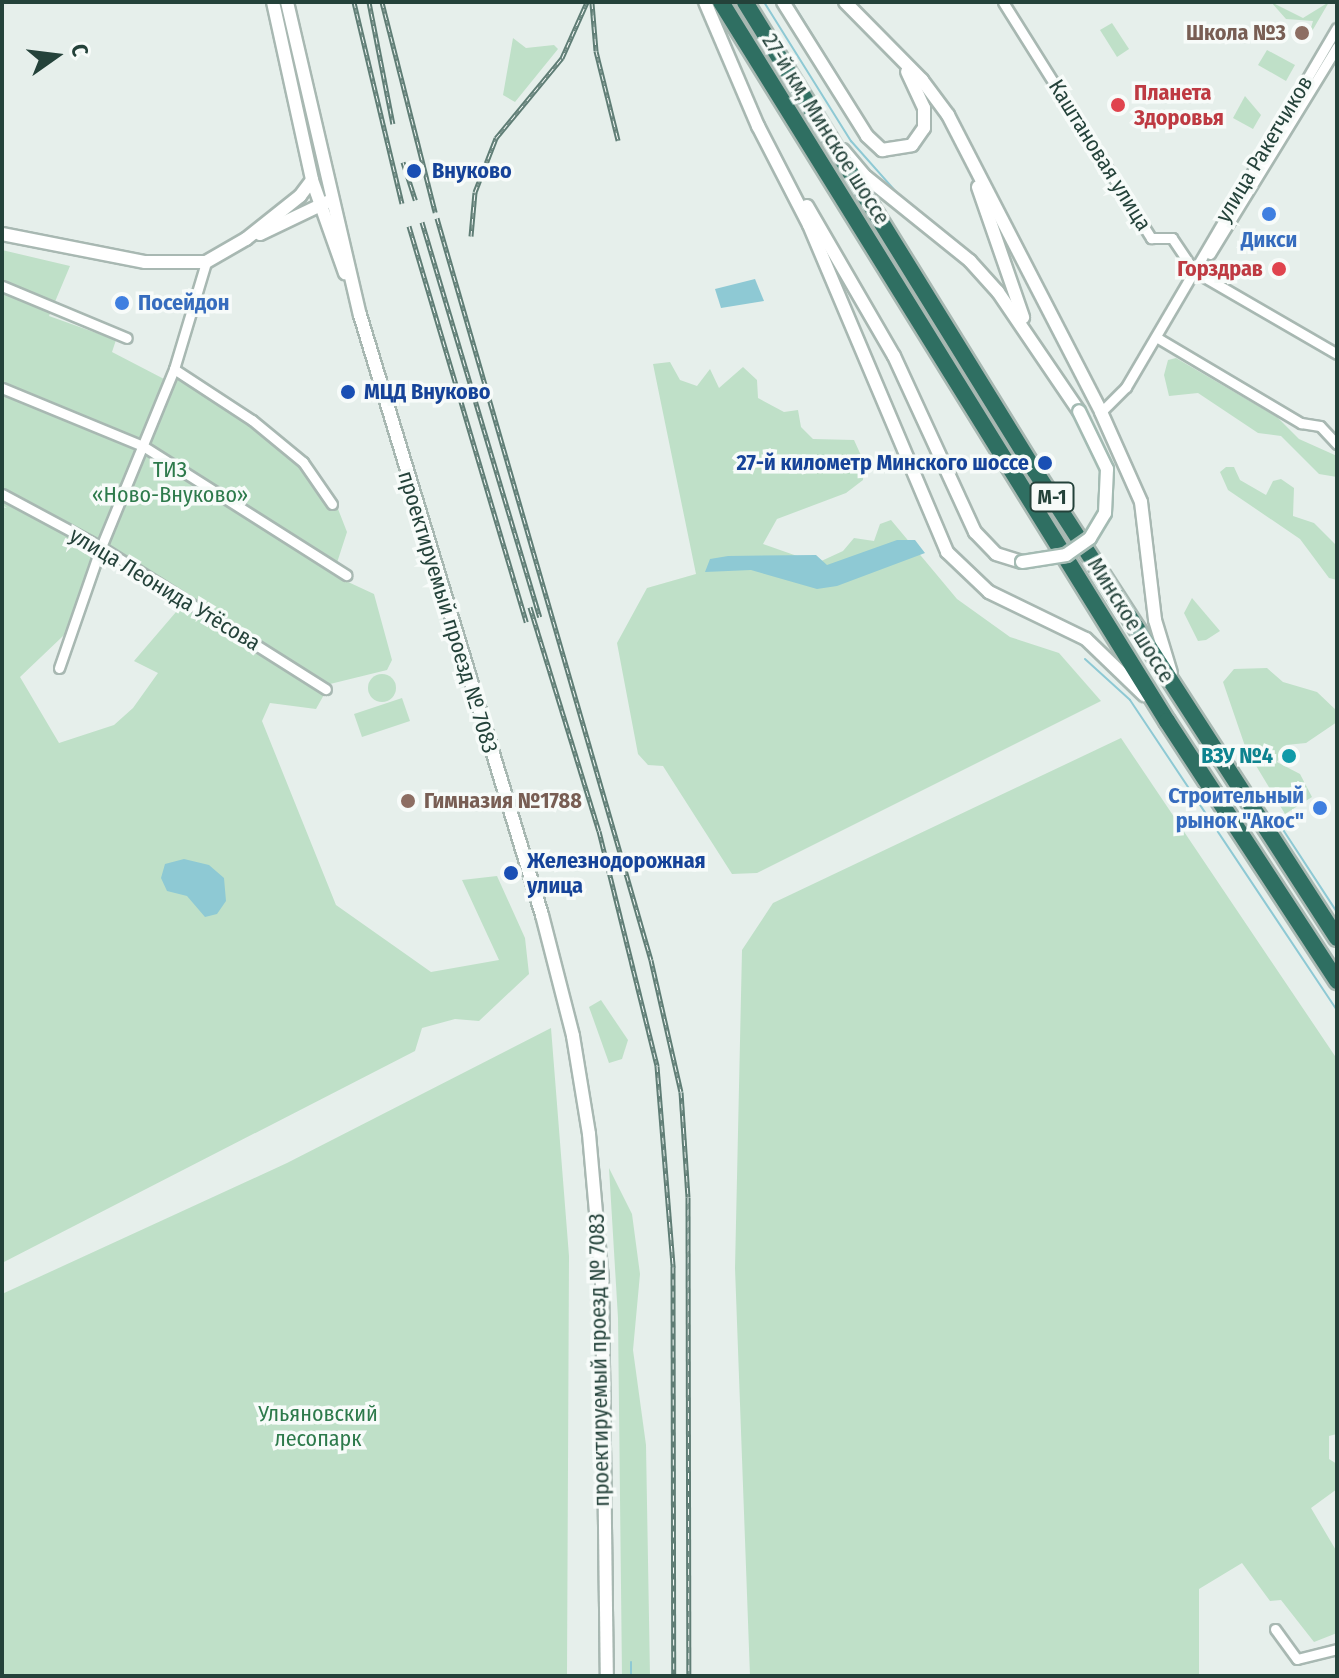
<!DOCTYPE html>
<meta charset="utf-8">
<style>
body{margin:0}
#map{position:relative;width:1339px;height:1678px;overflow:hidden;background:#e6efeb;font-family:"Fira Sans Condensed",sans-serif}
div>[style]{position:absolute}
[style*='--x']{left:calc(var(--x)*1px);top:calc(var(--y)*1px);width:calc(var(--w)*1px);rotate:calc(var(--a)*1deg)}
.green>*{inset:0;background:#bfe0c8}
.round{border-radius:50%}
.water>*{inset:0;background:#8ec9d4}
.stream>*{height:2px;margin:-1px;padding:0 1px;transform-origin:1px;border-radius:1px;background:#8ec9d4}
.roads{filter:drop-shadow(2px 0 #a8b8b2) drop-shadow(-2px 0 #a8b8b2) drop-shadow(0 2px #a8b8b2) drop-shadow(0 -2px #a8b8b2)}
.street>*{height:9px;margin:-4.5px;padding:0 4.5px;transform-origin:4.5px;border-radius:4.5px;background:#fff}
.secondary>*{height:12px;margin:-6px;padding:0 6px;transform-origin:6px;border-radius:6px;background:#fff}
.highway>*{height:16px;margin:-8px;padding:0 8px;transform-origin:8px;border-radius:8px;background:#2f6f62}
.rail>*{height:5px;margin-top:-2.5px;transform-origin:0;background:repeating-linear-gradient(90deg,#f7fbf9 0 6px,#5f7d75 0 12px);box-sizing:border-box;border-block:2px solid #5f7d75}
.bridges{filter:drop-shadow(2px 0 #a4bbb3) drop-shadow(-2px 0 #a4bbb3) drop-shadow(0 2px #a4bbb3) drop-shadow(0 -2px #a4bbb3)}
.secondary-bridge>*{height:12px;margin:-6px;padding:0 6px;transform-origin:6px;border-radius:6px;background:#fff}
.dots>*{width:22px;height:22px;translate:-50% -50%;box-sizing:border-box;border:4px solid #f7fbf9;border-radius:50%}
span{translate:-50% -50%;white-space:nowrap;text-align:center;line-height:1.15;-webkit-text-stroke:7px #f7fbf9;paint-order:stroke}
.shield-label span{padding:2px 6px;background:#f7fbf9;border:2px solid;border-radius:6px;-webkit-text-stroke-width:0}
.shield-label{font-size:20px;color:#24423a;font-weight:700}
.education-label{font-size:22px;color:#785e54;font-weight:700}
.right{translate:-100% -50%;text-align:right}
.left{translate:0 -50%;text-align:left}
.health-label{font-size:22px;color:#be3a42;font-weight:700}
.street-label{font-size:22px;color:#24423a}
.transit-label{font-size:22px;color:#164399;font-weight:700}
.shop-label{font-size:22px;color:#366cbe;font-weight:700}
.park-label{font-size:22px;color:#2d7a4b}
.culture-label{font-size:22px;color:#0d838f;font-weight:700}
.frame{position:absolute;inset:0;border:4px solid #24423a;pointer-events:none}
.north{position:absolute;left:16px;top:16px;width:80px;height:80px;-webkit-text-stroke:6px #f7fbf9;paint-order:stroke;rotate:76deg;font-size:22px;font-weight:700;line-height:32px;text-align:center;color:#24423a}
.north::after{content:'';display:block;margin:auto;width:28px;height:36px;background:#24423a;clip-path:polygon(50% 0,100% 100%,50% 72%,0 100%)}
</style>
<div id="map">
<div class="green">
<div style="clip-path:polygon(1271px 2px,1303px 18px,1329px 2px,1308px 38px,1313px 21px,1286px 19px)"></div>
<div style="clip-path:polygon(1112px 23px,1129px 49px,1117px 57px,1100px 30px)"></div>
<div style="clip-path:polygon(513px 38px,526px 48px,554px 45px,558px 49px,515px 102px,503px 95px)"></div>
<div style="clip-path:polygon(1267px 50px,1295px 65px,1286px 81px,1258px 65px)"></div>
<div style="clip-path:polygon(1245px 96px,1261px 115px,1253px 129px,1233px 118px)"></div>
<div style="clip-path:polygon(evenodd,2px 250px,70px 266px,49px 316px,116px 340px,112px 352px,164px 379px,182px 368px,252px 413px,331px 491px,347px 532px,333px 575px,374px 594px,392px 660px,387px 670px,330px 684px,316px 709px,270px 703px,262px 721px,336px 905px,431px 972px,499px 960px,462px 880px,497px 876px,525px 938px,529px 974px,479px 1021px,455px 1019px,422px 1028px,415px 1051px,2px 1263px,2px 507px,7px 508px,2px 505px,2px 250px,104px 562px,182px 605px,134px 661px,158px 673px,133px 708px,114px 725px,59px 743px,20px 677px,83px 617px,104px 562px)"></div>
<div style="clip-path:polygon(1176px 358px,1277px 417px,1299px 439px,1337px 456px,1337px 477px,1319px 474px,1281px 436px,1258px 433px,1198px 393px,1169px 396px,1164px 375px,1168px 360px)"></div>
<div style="clip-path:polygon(670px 362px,680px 380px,697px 386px,710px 369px,719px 388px,743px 367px,757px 380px,758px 398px,784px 412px,798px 410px,801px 427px,813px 439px,854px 440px,864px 462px,863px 480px,846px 493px,777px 519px,763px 544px,817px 563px,843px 551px,854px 538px,874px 541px,880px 524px,891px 520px,957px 599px,1010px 637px,1059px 653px,1101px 701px,757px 873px,732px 874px,663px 766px,648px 765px,638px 754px,617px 643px,647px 588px,696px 574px,653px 364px)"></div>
<div style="clip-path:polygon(1226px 467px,1234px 467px,1240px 480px,1266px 495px,1273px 481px,1281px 479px,1294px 488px,1293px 516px,1314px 523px,1337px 546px,1337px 580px,1329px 578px,1300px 539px,1228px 490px,1220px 472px)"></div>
<div style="clip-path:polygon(1192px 598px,1220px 631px,1206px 640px,1198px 641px,1184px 613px)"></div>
<div style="clip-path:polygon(1267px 668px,1283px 682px,1317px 692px,1337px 711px,1337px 722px,1306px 743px,1286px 745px,1277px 762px,1300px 774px,1312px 797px,1285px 814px,1246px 749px,1223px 682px,1234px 669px)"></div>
<div class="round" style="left:368px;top:674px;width:28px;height:28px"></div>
<div style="clip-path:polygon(402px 698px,410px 721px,362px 737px,354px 714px)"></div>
<div style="clip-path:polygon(1121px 738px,1337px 1059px,1337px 1434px,1329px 1436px,1329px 1459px,1337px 1464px,1337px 1489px,1311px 1508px,1337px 1552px,1337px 1633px,1314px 1642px,1281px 1600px,1270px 1601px,1242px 1563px,1199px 1589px,1199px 1676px,750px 1676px,735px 1268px,742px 950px,773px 903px)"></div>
<div style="clip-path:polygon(601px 1000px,628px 1040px,622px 1059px,609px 1063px,589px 1007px)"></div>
<div style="clip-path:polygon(551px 1028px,569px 1256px,567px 1676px,2px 1676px,2px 1294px,287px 1163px)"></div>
<div style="clip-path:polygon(609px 1168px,632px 1214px,640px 1274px,633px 1350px,646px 1445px,650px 1676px,622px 1676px,618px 1318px)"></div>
</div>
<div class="water">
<div style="clip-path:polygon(755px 279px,764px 301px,721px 308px,715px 289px)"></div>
<div style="clip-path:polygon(897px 540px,915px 540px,925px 553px,837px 586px,817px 589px,751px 570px,705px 572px,710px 559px,728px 556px,816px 555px,827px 565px)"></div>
<div style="clip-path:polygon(184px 859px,209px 865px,224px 878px,226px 901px,217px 914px,205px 917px,187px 896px,167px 891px,161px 878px,165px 864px)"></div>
</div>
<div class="stream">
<div style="--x:764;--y:2;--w:164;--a:58"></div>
<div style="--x:851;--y:141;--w:72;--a:48.4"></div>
<div style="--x:792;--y:2;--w:133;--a:58.2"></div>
<div style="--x:1085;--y:659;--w:61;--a:42.3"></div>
<div style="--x:1130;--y:700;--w:373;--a:56.3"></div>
<div style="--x:1278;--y:822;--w:108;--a:56.8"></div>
<div style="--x:631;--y:1676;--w:14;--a:-90"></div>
</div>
<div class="roads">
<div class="street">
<div style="--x:1003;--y:2;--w:279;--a:57.9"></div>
<div style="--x:1151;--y:238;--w:21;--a:0"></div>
<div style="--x:1172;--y:238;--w:40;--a:56"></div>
<div style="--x:1194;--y:271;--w:165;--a:30.1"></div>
<div style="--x:1210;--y:254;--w:243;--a:-58.5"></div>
<div style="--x:2;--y:286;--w:135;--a:22.6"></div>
<div style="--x:1156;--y:337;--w:169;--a:30.7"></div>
<div style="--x:1301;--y:423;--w:19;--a:9"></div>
<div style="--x:1320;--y:426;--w:25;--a:47"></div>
<div style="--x:174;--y:369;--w:93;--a:33.2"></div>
<div style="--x:252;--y:420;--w:66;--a:39.5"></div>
<div style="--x:303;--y:462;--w:51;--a:55.4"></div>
<div style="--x:2;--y:388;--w:152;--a:22.4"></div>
<div style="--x:143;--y:446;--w:241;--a:32.4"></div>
<div style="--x:1101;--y:412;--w:35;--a:-45"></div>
<div style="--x:1126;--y:387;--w:416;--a:-59.6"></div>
<div style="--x:2;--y:494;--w:112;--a:28.2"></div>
<div style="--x:101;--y:547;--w:266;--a:32.3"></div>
<div style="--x:59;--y:668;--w:128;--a:-70.9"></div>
<div style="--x:101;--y:547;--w:192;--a:-67.7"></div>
<div style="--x:174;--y:369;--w:112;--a:-73.3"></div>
<div style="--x:1275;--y:1629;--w:37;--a:54"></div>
<div style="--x:1297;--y:1659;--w:41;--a:-14"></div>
</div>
<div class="secondary">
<div style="--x:273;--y:2;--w:182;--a:77.6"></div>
<div style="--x:312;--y:180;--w:99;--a:70.5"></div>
<div style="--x:287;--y:2;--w:321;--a:76.9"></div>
<div style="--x:360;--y:315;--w:627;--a:73.13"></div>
<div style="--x:542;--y:915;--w:125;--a:75.6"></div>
<div style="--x:573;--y:1036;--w:99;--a:80.7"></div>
<div style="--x:589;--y:1134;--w:148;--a:84.9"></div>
<div style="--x:602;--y:1281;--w:395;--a:89.3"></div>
<div style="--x:705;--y:2;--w:135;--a:66.9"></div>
<div style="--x:758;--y:126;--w:111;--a:62.7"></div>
<div style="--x:809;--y:225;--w:355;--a:67.1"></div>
<div style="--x:947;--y:552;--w:58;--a:43.6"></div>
<div style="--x:989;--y:592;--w:108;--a:25.9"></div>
<div style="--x:1086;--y:639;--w:81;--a:44"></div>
<div style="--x:783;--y:2;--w:158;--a:57.9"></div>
<div style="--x:867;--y:136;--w:21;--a:43"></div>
<div style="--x:882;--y:150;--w:30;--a:-9"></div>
<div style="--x:912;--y:145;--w:21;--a:-55"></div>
<div style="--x:924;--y:128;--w:20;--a:-90"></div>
<div style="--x:924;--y:108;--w:40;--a:-115"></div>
<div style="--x:845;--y:2;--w:110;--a:45.4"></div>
<div style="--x:922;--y:80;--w:44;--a:53.4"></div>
<div style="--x:948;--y:115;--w:334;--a:62.7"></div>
<div style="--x:1101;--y:412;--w:98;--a:66"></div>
<div style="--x:1141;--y:502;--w:119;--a:83.2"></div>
<div style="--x:1155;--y:620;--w:55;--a:73.2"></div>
<div style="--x:843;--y:150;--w:35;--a:50"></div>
<div style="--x:866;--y:177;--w:134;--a:38.9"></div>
<div style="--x:970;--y:261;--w:42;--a:47.9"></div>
<div style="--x:998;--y:292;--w:144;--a:55.8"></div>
<div style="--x:978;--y:187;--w:138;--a:70.9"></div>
<div style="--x:807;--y:206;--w:173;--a:59.9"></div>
<div style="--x:894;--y:356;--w:194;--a:65.3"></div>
<div style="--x:975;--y:532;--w:30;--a:46"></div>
<div style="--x:996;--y:554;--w:27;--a:17"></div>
<div style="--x:2;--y:234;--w:146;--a:11.1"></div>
<div style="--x:145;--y:262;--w:61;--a:0"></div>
<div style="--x:206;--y:262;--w:46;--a:-29.9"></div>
<div style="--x:246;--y:239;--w:69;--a:-38.5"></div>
<div style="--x:300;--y:196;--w:20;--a:-53"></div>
<div style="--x:260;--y:234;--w:74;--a:-25.5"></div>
</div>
<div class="highway">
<div style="--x:721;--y:2;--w:846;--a:58.19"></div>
<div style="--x:1167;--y:721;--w:311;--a:56.8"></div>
<div style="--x:745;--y:2;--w:551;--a:58.27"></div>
<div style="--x:1035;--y:471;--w:556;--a:57.11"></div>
</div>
</div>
<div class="rail">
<div style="--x:354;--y:2;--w:207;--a:76.6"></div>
<div style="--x:369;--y:2;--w:124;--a:78.9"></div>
<div style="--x:382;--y:2;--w:217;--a:75.8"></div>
<div style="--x:592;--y:3;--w:48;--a:85.2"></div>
<div style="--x:596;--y:51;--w:92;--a:76.1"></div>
<div style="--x:403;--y:162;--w:40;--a:72"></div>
<div style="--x:437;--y:218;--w:772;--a:73.91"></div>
<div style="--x:651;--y:960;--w:135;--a:77.2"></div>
<div style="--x:681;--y:1092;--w:105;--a:86.2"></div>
<div style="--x:688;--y:1197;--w:479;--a:89.9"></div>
<div style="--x:422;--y:222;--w:412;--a:73.4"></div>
<div style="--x:409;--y:226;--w:413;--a:73.5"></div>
<div style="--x:471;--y:236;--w:44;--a:-84.8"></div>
<div style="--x:475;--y:192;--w:58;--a:-68.7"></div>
<div style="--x:496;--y:138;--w:104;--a:-50.5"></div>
<div style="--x:562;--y:58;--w:61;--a:-65.9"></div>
<div style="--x:530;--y:607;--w:234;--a:72.9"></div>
<div style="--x:599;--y:831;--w:242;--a:76.1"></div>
<div style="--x:657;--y:1066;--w:202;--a:85.4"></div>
<div style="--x:673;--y:1267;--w:409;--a:89.9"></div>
</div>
<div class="bridges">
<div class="secondary-bridge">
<div style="--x:1022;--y:562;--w:45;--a:-9"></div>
<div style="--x:1066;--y:555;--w:29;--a:-35"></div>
<div style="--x:1090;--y:538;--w:29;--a:-59"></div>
<div style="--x:1105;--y:513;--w:44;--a:-87.4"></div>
<div style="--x:1107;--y:469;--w:64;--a:-115.8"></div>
</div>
</div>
<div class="dots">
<div style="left:1302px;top:33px;background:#8d6e63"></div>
<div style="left:1118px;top:105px;background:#e0444e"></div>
<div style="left:414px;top:171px;background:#1a4fb4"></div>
<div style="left:1269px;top:214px;background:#3f7fe0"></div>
<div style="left:1279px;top:269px;background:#e0444e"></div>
<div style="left:122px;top:303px;background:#3f7fe0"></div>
<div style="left:348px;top:392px;background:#1a4fb4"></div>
<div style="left:1045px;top:463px;background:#1a4fb4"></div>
<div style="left:1289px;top:756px;background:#0f9aa8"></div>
<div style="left:408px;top:801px;background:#8d6e63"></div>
<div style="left:1320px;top:808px;background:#3f7fe0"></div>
<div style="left:511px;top:873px;background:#1a4fb4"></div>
</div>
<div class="shield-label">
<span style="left:1052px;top:497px">М-1</span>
</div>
<div class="education-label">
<span class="right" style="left:1286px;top:33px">Школа №3</span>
<span class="left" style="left:424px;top:801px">Гимназия №1788</span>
</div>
<div class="health-label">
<span class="left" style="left:1134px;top:105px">Планета<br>Здоровья</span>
<span class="right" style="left:1263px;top:269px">Горздрав</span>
</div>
<div class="street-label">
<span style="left:826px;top:129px;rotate:58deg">27-й км, Минское шоссе</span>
<span style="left:1264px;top:149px;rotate:-59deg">улица Ракетчиков</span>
<span style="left:1100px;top:155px;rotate:58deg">Каштановая улица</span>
<span style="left:165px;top:589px;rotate:31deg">улица Леонида Утёсова</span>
<span style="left:448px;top:612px;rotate:73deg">проектируемый проезд № 7083</span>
<span style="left:1131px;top:620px;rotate:58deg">Минское шоссе</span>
<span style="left:599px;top:1360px;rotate:-91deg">проектируемый проезд № 7083</span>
</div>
<div class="transit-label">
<span class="left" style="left:432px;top:171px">Внуково</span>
<span class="left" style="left:364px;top:392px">МЦД Внуково</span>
<span class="right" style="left:1029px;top:463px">27-й километр Минского шоссе</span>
<span class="left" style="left:527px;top:873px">Железнодорожная<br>улица</span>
</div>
<div class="shop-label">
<span style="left:1269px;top:240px">Дикси</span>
<span class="left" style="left:138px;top:303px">Посейдон</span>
<span class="right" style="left:1304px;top:808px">Строительный<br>рынок "Акос"</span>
</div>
<div class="park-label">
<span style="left:170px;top:482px">ТИЗ<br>«Ново-Внуково»</span>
<span style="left:318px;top:1426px">Ульяновский<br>лесопарк</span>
</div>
<div class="culture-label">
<span class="right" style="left:1273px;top:756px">ВЗУ №4</span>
</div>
<div class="frame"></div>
<div class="north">С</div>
</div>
